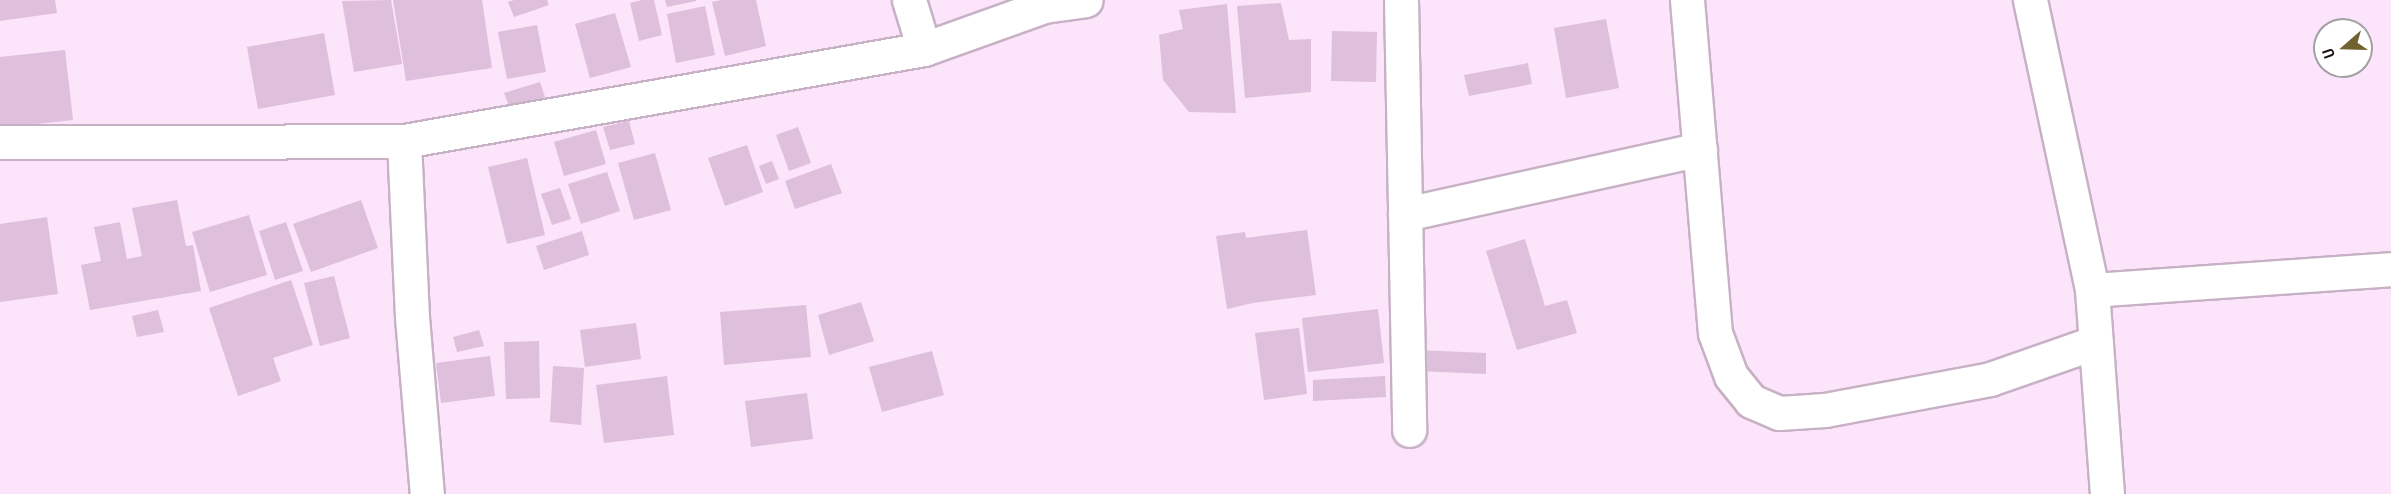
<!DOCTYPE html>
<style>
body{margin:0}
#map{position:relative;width:2391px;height:494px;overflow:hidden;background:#fce4fa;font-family:"Archivo Narrow",sans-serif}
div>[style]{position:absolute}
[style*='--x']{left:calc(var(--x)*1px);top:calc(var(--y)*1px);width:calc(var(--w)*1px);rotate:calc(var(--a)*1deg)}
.building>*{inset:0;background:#debfdc}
.roads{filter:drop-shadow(2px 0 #c7b1c5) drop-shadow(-2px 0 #c7b1c5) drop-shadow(0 2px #c7b1c5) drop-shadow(0 -2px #c7b1c5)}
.street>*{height:33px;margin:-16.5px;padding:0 16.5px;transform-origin:16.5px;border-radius:16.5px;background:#fff}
span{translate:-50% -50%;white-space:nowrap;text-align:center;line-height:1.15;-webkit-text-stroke:6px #fff;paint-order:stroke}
.north{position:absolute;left:2313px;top:18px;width:60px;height:60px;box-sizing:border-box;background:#fff;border:2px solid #a3a0a3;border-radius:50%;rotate:250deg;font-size:16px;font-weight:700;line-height:24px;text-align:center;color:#1a1219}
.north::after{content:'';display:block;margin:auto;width:21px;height:27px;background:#716331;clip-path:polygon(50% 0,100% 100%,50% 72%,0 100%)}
</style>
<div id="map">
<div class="building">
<div style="clip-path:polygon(0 0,55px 0,57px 13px,0 21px)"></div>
<div style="clip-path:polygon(391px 0,402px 64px,354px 72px,342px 1px)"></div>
<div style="clip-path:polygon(393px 0,482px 0,492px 68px,406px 81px)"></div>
<div style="clip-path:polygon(514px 0,547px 0,549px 5px,514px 17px,508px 2px)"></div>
<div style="clip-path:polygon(642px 0,654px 0,662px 35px,639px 41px,630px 3px)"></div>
<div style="clip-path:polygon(665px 0,696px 0,696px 1px,667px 7px)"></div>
<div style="clip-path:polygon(721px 0,756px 0,766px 46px,725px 56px,712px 2px)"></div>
<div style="clip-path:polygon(1281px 3px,1289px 40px,1311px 39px,1311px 92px,1245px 98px,1237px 6px)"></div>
<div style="clip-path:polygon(1227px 4px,1236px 113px,1189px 112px,1163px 80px,1159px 35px,1183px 29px,1179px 10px)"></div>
<div style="clip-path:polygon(705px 6px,715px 55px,676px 63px,667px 14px)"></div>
<div style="clip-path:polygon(615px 13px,631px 67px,590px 78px,575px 24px)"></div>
<div style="clip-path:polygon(1606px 19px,1619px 88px,1566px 98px,1554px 28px)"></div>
<div style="clip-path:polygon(537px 25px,546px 72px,507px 79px,498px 32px)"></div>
<div style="clip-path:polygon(1332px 31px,1377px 32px,1376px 82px,1331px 81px)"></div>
<div style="clip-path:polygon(324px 33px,335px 95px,258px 109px,247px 47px)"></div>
<div style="clip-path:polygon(65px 50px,73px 120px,0 128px,0 57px)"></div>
<div style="clip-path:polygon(1528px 63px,1532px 84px,1469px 96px,1464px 75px)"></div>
<div style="clip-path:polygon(540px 82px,545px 97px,510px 108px,504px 93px)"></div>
<div style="clip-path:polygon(629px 121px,635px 144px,610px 150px,603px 127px)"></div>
<div style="clip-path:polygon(798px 127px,811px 163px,789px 171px,776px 135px)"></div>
<div style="clip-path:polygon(596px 130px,606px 164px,564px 176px,554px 142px)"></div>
<div style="clip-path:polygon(747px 145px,763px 192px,725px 206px,708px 158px)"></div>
<div style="clip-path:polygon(655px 153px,671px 210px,634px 220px,618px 163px)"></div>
<div style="clip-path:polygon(527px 158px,545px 235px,507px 244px,488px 167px)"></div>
<div style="clip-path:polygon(772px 161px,779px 179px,766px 184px,759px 166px)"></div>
<div style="clip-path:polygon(831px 164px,842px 193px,795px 209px,785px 181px)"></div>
<div style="clip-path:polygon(607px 172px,620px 211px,581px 224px,568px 184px)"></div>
<div style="clip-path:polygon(560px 188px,571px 219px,552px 225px,541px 194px)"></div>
<div style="clip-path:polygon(177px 200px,186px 246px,193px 245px,201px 291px,90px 310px,81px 265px,101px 261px,94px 227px,120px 222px,127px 259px,142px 256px,132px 208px)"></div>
<div style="clip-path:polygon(361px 200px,378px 248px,311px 272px,293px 224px)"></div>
<div style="clip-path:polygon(249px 215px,267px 275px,210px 292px,192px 232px)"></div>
<div style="clip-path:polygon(47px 217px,58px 294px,0 302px,0 224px)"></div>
<div style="clip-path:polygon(286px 222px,303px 271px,275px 280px,259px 231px)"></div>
<div style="clip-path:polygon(1307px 230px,1316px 295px,1253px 303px,1227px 309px,1216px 236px,1245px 232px,1246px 238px)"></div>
<div style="clip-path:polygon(582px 231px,589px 255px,544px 270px,536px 246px)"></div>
<div style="clip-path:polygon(1525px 239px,1545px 306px,1567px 300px,1577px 333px,1517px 350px,1486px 251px)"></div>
<div style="clip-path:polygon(334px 276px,350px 338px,320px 346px,304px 283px)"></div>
<div style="clip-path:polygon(291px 280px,313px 345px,273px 358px,281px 381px,238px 396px,209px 308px)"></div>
<div style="clip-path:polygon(861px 302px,874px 341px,829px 355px,818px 315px)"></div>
<div style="clip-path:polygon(806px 305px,811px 357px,724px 365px,720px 312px)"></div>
<div style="clip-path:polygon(1378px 309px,1384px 363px,1308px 372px,1302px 318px)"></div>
<div style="clip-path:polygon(158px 310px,164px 332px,137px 337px,132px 316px)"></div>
<div style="clip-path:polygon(636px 323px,641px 359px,585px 367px,580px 330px)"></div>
<div style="clip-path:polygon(1299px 328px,1307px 394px,1264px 400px,1255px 333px)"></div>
<div style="clip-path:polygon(479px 330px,484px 346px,457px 352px,453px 337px)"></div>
<div style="clip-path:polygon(539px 341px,540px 398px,506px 399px,504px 342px)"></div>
<div style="clip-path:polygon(1417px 350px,1486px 353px,1486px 374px,1417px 371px)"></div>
<div style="clip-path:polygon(932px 351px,944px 395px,882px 412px,869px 367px)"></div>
<div style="clip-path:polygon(490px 356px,495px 396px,441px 403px,436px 363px)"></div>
<div style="clip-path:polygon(553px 366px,584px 368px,581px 425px,550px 422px)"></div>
<div style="clip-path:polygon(667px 376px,674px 435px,604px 443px,596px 385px)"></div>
<div style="clip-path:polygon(1385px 376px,1386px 397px,1313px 401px,1313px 380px)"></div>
<div style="clip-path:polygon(807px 393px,813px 439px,751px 447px,745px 401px)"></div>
</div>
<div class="roads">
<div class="street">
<div style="--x:909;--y:0;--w:51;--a:73"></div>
<div style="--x:1401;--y:0;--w:430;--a:88.9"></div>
<div style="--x:1687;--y:0;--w:334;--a:85.2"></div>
<div style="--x:1715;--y:333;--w:46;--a:69.6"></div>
<div style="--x:1731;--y:376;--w:32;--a:51"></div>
<div style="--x:1751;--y:401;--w:30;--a:23"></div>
<div style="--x:1779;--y:413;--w:46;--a:-3.7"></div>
<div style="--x:1825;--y:410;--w:168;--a:-10.6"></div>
<div style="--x:1990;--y:379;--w:112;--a:-19.2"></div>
<div style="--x:2030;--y:0;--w:297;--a:77.9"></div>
<div style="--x:2092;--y:290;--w:300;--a:-4"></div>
<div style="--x:404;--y:141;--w:176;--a:87.4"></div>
<div style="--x:412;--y:317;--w:178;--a:85.2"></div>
<div style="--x:0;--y:142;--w:404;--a:-0.1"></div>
<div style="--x:404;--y:141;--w:528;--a:-10.03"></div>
<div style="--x:924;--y:49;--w:127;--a:-19.7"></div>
<div style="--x:1044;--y:6;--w:42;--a:-8.1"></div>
<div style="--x:1405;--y:214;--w:302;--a:-12.4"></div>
<div style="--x:2092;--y:290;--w:205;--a:85.8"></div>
</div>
</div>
<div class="north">U</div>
</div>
